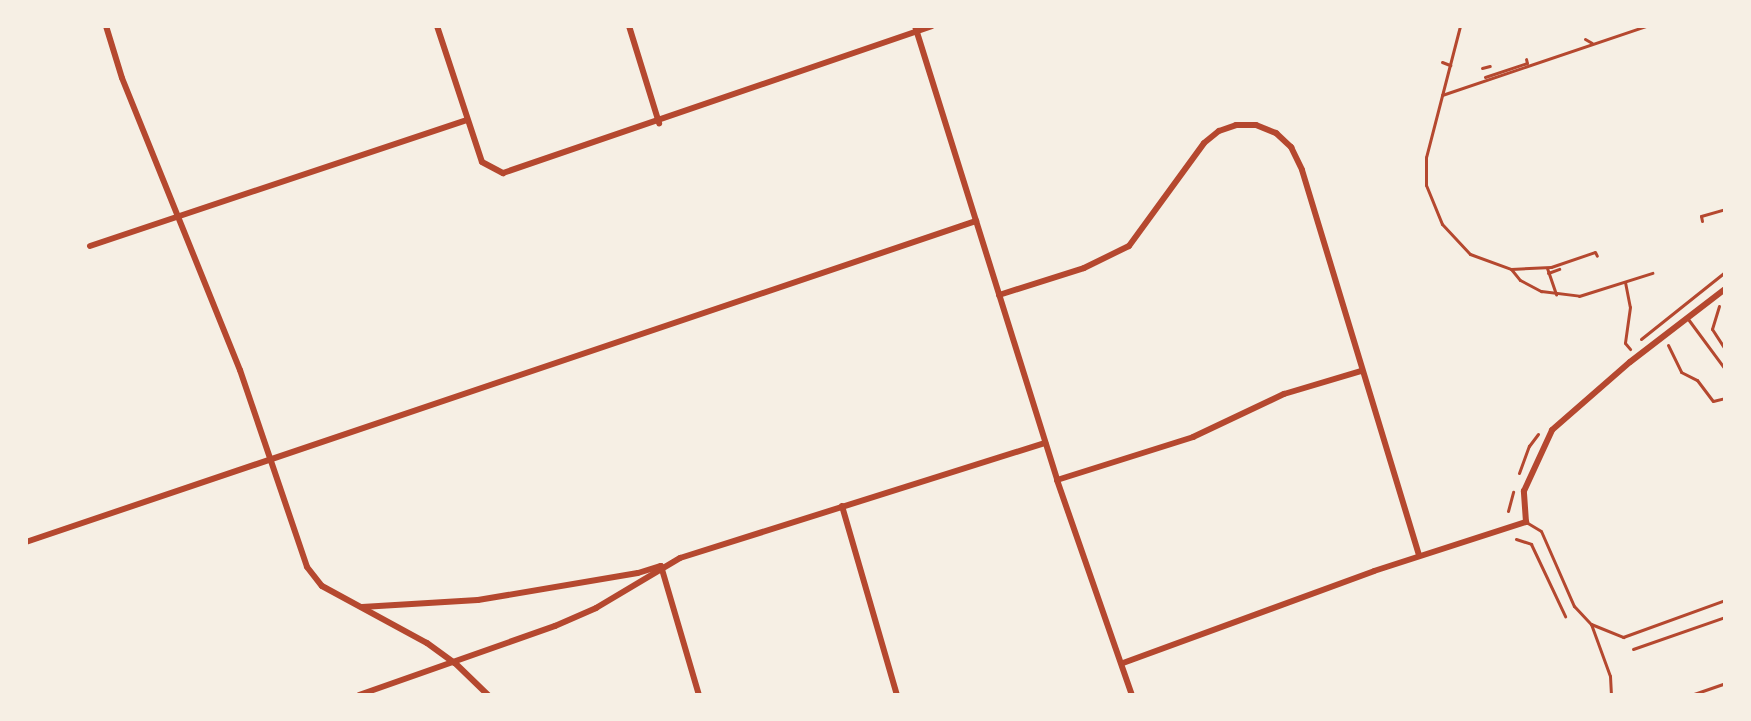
<!DOCTYPE html>
<style>
body{margin:0}
#map{position:relative;width:1751px;height:721px;overflow:hidden;background:#f6efe4;font-family:Manrope,sans-serif}
div>[style]{position:absolute}
[style*='--x']{left:calc(var(--x)*1px);top:calc(var(--y)*1px);width:calc(var(--w)*1px);rotate:calc(var(--a)*1deg)}
.path>*{height:3px;margin:-1.5px;padding:0 1.5px;transform-origin:1.5px;border-radius:1.5px;background:#b5482f}
.service>*{height:3px;margin:-1.5px;padding:0 1.5px;transform-origin:1.5px;border-radius:1.5px;background:#b5482f}
.minor>*{height:6px;margin:-3px;padding:0 3px;transform-origin:3px;border-radius:3px;background:#b5482f}
span{translate:-50% -50%;white-space:nowrap;text-align:center;line-height:1.15;-webkit-text-stroke:6px #f6efe4;paint-order:stroke}
.frame{position:absolute;inset:0;border:28px solid #f6efe4;pointer-events:none}
</style>
<div id="map">
<div class="path">
<div style="--x:1460;--y:26;--w:135;--a:104.5"></div>
<div style="--x:1426;--y:157;--w:28;--a:90"></div>
<div style="--x:1426;--y:185;--w:42;--a:67.7"></div>
<div style="--x:1442;--y:224;--w:41;--a:47"></div>
<div style="--x:1470;--y:254;--w:44;--a:20.1"></div>
<div style="--x:1511;--y:269;--w:14;--a:51"></div>
<div style="--x:1520;--y:280;--w:24;--a:28"></div>
<div style="--x:1541;--y:291;--w:38;--a:7"></div>
<div style="--x:1579;--y:296;--w:77;--a:-17.5"></div>
<div style="--x:1585;--y:39;--w:8;--a:30"></div>
<div style="--x:1442;--y:62;--w:9;--a:21"></div>
<div style="--x:1482;--y:68;--w:8;--a:-14"></div>
<div style="--x:1485;--y:77;--w:44;--a:-18.4"></div>
<div style="--x:1527;--y:63;--w:4;--a:-104"></div>
<div style="--x:1442;--y:95;--w:215;--a:-18.7"></div>
<div style="--x:1702;--y:221;--w:5;--a:-101"></div>
<div style="--x:1701;--y:216;--w:25;--a:-16"></div>
<div style="--x:1547;--y:268;--w:28;--a:71"></div>
<div style="--x:1511;--y:269;--w:40;--a:-2.9"></div>
<div style="--x:1551;--y:267;--w:46;--a:-18.8"></div>
<div style="--x:1595;--y:252;--w:4;--a:63"></div>
<div style="--x:1548;--y:273;--w:12;--a:-20"></div>
<div style="--x:1625;--y:282;--w:25;--a:79"></div>
<div style="--x:1630;--y:307;--w:36;--a:98"></div>
<div style="--x:1625;--y:343;--w:8;--a:50"></div>
<div style="--x:1719;--y:306;--w:24;--a:107"></div>
<div style="--x:1712;--y:329;--w:24;--a:57"></div>
<div style="--x:1641;--y:339;--w:107;--a:-38.6"></div>
<div style="--x:1668;--y:345;--w:30;--a:64"></div>
<div style="--x:1681;--y:372;--w:18;--a:27"></div>
<div style="--x:1697;--y:380;--w:26;--a:53"></div>
<div style="--x:1713;--y:401;--w:12;--a:-14"></div>
<div style="--x:1519;--y:473;--w:29;--a:-70"></div>
<div style="--x:1529;--y:446;--w:15;--a:-53"></div>
<div style="--x:1508;--y:511;--w:20;--a:-75"></div>
<div style="--x:1516;--y:539;--w:16;--a:18"></div>
<div style="--x:1531;--y:544;--w:80;--a:64.7"></div>
<div style="--x:1633;--y:649;--w:97;--a:-19.2"></div>
</div>
<div class="service">
<div style="--x:1688;--y:319;--w:62;--a:53.5"></div>
<div style="--x:1526;--y:522;--w:17;--a:31"></div>
<div style="--x:1541;--y:531;--w:82;--a:66.3"></div>
<div style="--x:1574;--y:606;--w:25;--a:47"></div>
<div style="--x:1591;--y:624;--w:35;--a:22"></div>
<div style="--x:1623;--y:637;--w:109;--a:-19.9"></div>
<div style="--x:1591;--y:624;--w:55;--a:69.9"></div>
<div style="--x:1610;--y:676;--w:19;--a:87"></div>
<div style="--x:1691;--y:695;--w:36;--a:-19"></div>
</div>
<div class="minor">
<div style="--x:106;--y:26;--w:54;--a:72.9"></div>
<div style="--x:122;--y:78;--w:315;--a:68"></div>
<div style="--x:240;--y:370;--w:208;--a:71.2"></div>
<div style="--x:307;--y:567;--w:24;--a:52"></div>
<div style="--x:322;--y:586;--w:119;--a:28.5"></div>
<div style="--x:427;--y:643;--w:34;--a:36"></div>
<div style="--x:455;--y:663;--w:46;--a:44.1"></div>
<div style="--x:437;--y:26;--w:143;--a:71.7"></div>
<div style="--x:482;--y:162;--w:24;--a:28"></div>
<div style="--x:503;--y:173;--w:453;--a:-18.9"></div>
<div style="--x:629;--y:26;--w:102;--a:72.8"></div>
<div style="--x:915;--y:26;--w:476;--a:72.6"></div>
<div style="--x:1057;--y:480;--w:228;--a:70.8"></div>
<div style="--x:90;--y:246;--w:397;--a:-18.5"></div>
<div style="--x:999;--y:295;--w:89;--a:-17.6"></div>
<div style="--x:1084;--y:268;--w:50;--a:-26.1"></div>
<div style="--x:1129;--y:246;--w:127;--a:-53.9"></div>
<div style="--x:1204;--y:143;--w:19;--a:-39"></div>
<div style="--x:1219;--y:131;--w:18;--a:-19"></div>
<div style="--x:1236;--y:125;--w:20;--a:0"></div>
<div style="--x:1256;--y:125;--w:22;--a:22"></div>
<div style="--x:1276;--y:133;--w:21;--a:43"></div>
<div style="--x:1291;--y:147;--w:25;--a:64"></div>
<div style="--x:1302;--y:170;--w:403;--a:73.1"></div>
<div style="--x:1057;--y:480;--w:143;--a:-17.5"></div>
<div style="--x:1193;--y:437;--w:101;--a:-25.3"></div>
<div style="--x:1284;--y:394;--w:80;--a:-16.6"></div>
<div style="--x:842;--y:506;--w:197;--a:73.8"></div>
<div style="--x:26;--y:542;--w:1003;--a:-18.67"></div>
<div style="--x:362;--y:607;--w:116;--a:-3.5"></div>
<div style="--x:478;--y:600;--w:162;--a:-9.6"></div>
<div style="--x:638;--y:573;--w:24;--a:-17"></div>
<div style="--x:661;--y:566;--w:134;--a:73.6"></div>
<div style="--x:1123;--y:663;--w:267;--a:-20.1"></div>
<div style="--x:1374;--y:571;--w:160;--a:-17.9"></div>
<div style="--x:1526;--y:522;--w:31;--a:-94"></div>
<div style="--x:1524;--y:491;--w:67;--a:-65.3"></div>
<div style="--x:1552;--y:430;--w:103;--a:-41.1"></div>
<div style="--x:1630;--y:362;--w:120;--a:-37.5"></div>
<div style="--x:359;--y:695;--w:208;--a:-19.4"></div>
<div style="--x:555;--y:626;--w:45;--a:-23.7"></div>
<div style="--x:596;--y:608;--w:98;--a:-30.8"></div>
<div style="--x:680;--y:558;--w:383;--a:-17.5"></div>
</div>
<div class="frame"></div>
</div>
